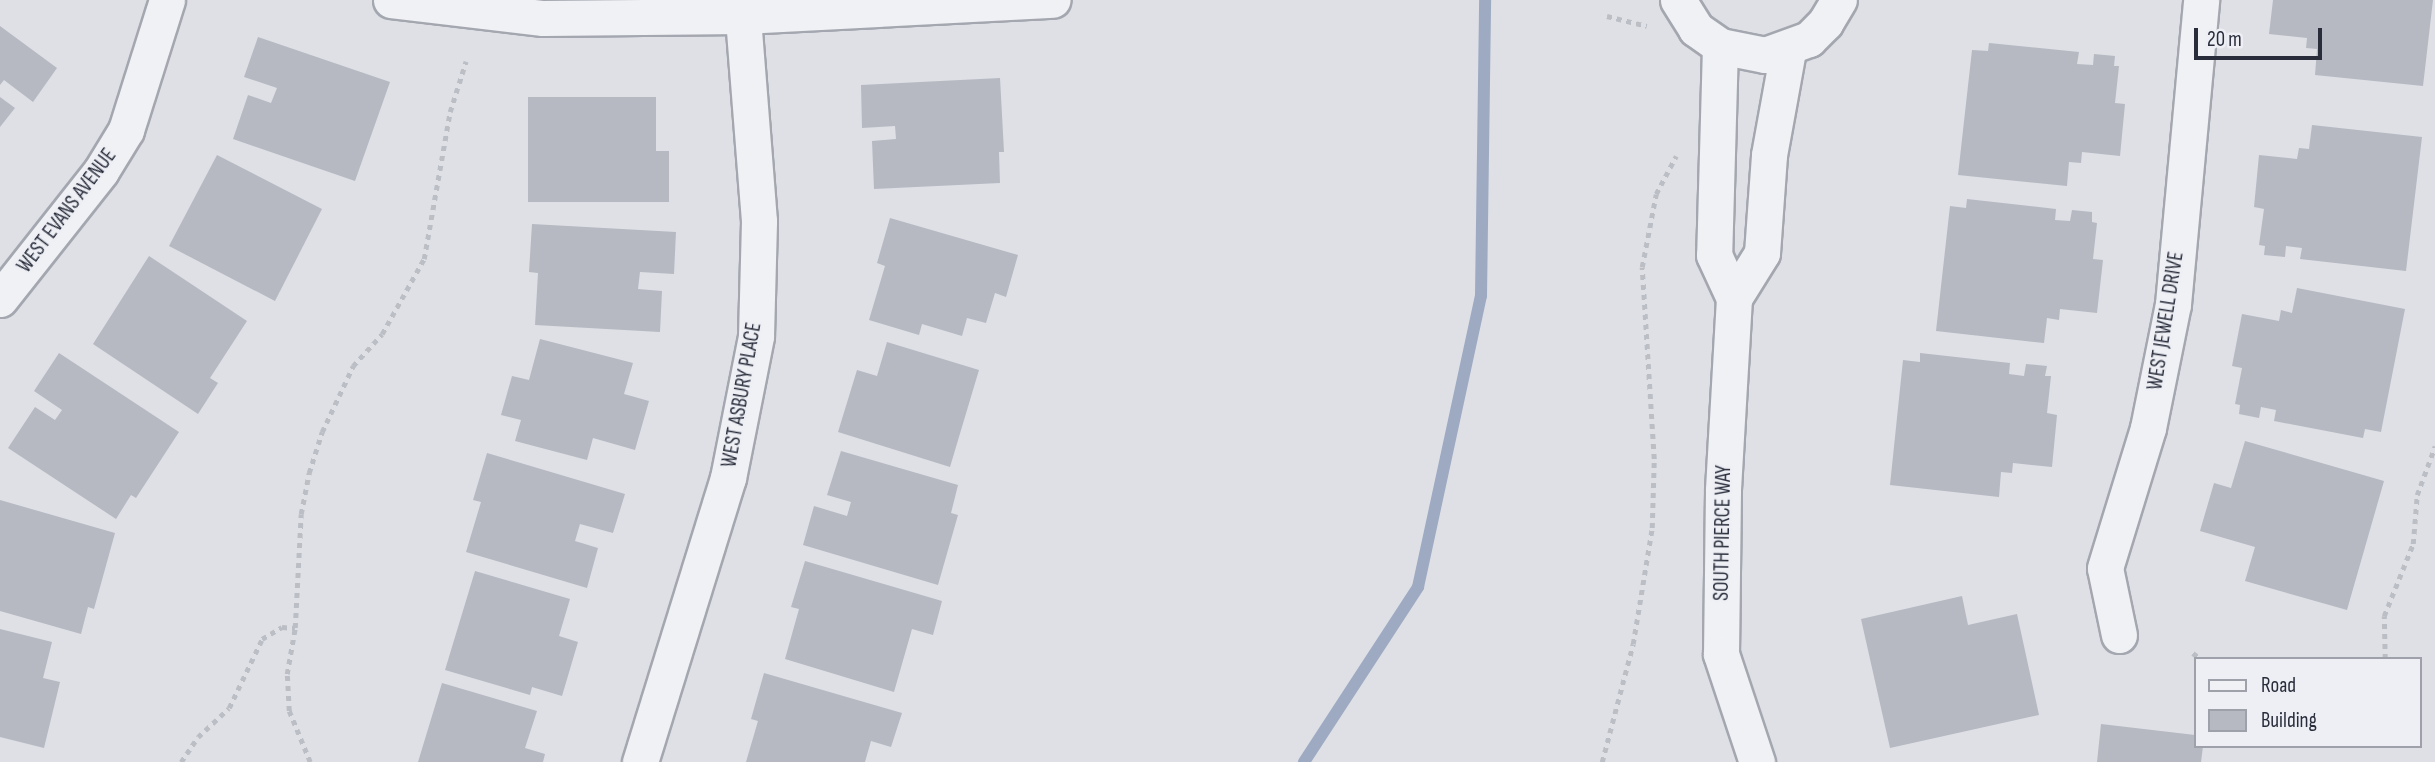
<!DOCTYPE html>
<style>
body{margin:0}
#map{position:relative;width:2435px;height:762px;overflow:hidden;background:#dee0e6;font-family:"Sofia Sans Condensed",sans-serif}
div>[style]{position:absolute}
[style*='--x']{left:calc(var(--x)*1px);top:calc(var(--y)*1px);width:calc(var(--w)*1px);rotate:calc(var(--a)*1deg)}
.stream>*{height:12px;margin:-6px;padding:0 6px;transform-origin:6px;border-radius:6px;background:#9daac2}
.building>*{inset:0;background:#b6b9c2}
.path>*{height:4.5px;margin-top:-2.25px;transform-origin:0;background:repeating-linear-gradient(90deg,#bcbec5 0 5px,transparent 0 10px)}
.roads{filter:drop-shadow(2px 0 #a4a7af) drop-shadow(-2px 0 #a4a7af) drop-shadow(0 2px #a4a7af) drop-shadow(0 -2px #a4a7af)}
.street>*{height:35px;margin:-17.5px;padding:0 17.5px;transform-origin:17.5px;border-radius:17.5px;background:#f0f1f5}
span{translate:-50% -50%;white-space:nowrap;text-align:center;line-height:1.15;-webkit-text-stroke:5px #edeff4;paint-order:stroke}
.street-label{font-size:21px;color:#292d3b}
.legend{position:absolute;left:2194px;top:657px;width:228px;height:91px;box-sizing:border-box;background:#edeff4;border:2px solid #9fa1aa;margin:0;padding:9px 12px;list-style:none;font-size:21px;color:#292d3b}
.legend li{display:flex;align-items:center;gap:14px;height:35px}
.legend b{width:35px;border:2px solid #9fa1aa}
.scale{position:absolute;left:2194px;top:28px;width:128px;height:32px;box-sizing:border-box;border:4px solid #292d3b;border-top:0;padding-left:9px;font-size:21px;line-height:24px;white-space:nowrap;color:#292d3b;-webkit-text-stroke:5px #edeff4;paint-order:stroke}
</style>
<div id="map">
<div class="stream">
<div style="--x:1304;--y:762;--w:209;--a:-56.9"></div>
<div style="--x:1418;--y:587;--w:298;--a:-77.8"></div>
<div style="--x:1481;--y:296;--w:296;--a:-89.2"></div>
</div>
<div class="building">
<div style="clip-path:polygon(2273px 0,2433px 0,2423px 86px,2315px 75px,2317px 49px,2306px 48px,2307px 38px,2269px 34px)"></div>
<div style="clip-path:polygon(0 26px,57px 68px,33px 102px,4px 80px,0 85px)"></div>
<div style="clip-path:polygon(258px 37px,390px 82px,355px 181px,233px 139px,248px 95px,271px 103px,277px 88px,244px 77px)"></div>
<div style="clip-path:polygon(1989px 43px,2079px 52px,2077px 64px,2093px 65px,2094px 54px,2115px 56px,2114px 66px,2119px 66px,2115px 103px,2125px 104px,2120px 156px,2082px 152px,2081px 163px,2069px 162px,2067px 186px,1958px 175px,1972px 50px,1988px 51px)"></div>
<div style="clip-path:polygon(1000px 78px,1004px 152px,999px 152px,1000px 183px,874px 189px,872px 141px,896px 139px,895px 126px,862px 128px,861px 85px)"></div>
<div style="clip-path:polygon(0 97px,15px 108px,0 127px)"></div>
<div style="clip-path:polygon(528px 97px,656px 97px,656px 151px,669px 151px,669px 202px,528px 202px)"></div>
<div style="clip-path:polygon(2312px 125px,2422px 137px,2406px 271px,2300px 259px,2302px 248px,2286px 246px,2285px 257px,2264px 255px,2265px 246px,2259px 245px,2264px 209px,2254px 207px,2259px 155px,2297px 159px,2299px 148px,2309px 149px)"></div>
<div style="clip-path:polygon(217px 155px,322px 209px,275px 301px,169px 246px)"></div>
<div style="clip-path:polygon(1967px 199px,2056px 209px,2055px 220px,2070px 221px,2072px 210px,2092px 212px,2092px 222px,2097px 223px,2093px 259px,2103px 260px,2097px 313px,2060px 309px,2059px 320px,2047px 318px,2044px 343px,1936px 331px,1950px 206px,1966px 208px)"></div>
<div style="clip-path:polygon(890px 218px,1018px 255px,1006px 297px,995px 293px,986px 323px,967px 318px,962px 336px,922px 324px,919px 335px,869px 320px,885px 266px,877px 263px)"></div>
<div style="clip-path:polygon(532px 224px,676px 232px,674px 274px,640px 272px,638px 289px,662px 291px,660px 332px,535px 325px,538px 273px,529px 272px)"></div>
<div style="clip-path:polygon(149px 256px,247px 321px,210px 378px,218px 383px,198px 414px,93px 344px)"></div>
<div style="clip-path:polygon(2297px 288px,2405px 309px,2381px 432px,2365px 429px,2363px 438px,2274px 421px,2276px 410px,2261px 407px,2259px 418px,2239px 414px,2240px 405px,2235px 404px,2242px 368px,2232px 366px,2242px 314px,2279px 321px,2281px 310px,2292px 313px)"></div>
<div style="clip-path:polygon(540px 339px,633px 363px,624px 394px,649px 401px,635px 450px,593px 438px,587px 460px,515px 441px,521px 420px,501px 415px,512px 376px,529px 380px)"></div>
<div style="clip-path:polygon(887px 342px,979px 370px,950px 467px,838px 432px,857px 370px,877px 376px)"></div>
<div style="clip-path:polygon(59px 353px,179px 432px,136px 498px,131px 495px,116px 519px,8px 448px,35px 407px,55px 420px,62px 410px,34px 391px)"></div>
<div style="clip-path:polygon(1920px 353px,2010px 363px,2009px 374px,2024px 376px,2026px 364px,2047px 366px,2045px 376px,2051px 376px,2047px 413px,2057px 415px,2052px 467px,2013px 463px,2012px 473px,2001px 472px,1999px 497px,1890px 485px,1903px 360px,1920px 362px)"></div>
<div style="clip-path:polygon(2245px 441px,2384px 481px,2347px 610px,2245px 581px,2255px 547px,2200px 531px,2214px 483px,2231px 488px)"></div>
<div style="clip-path:polygon(841px 451px,958px 485px,951px 513px,958px 515px,938px 585px,803px 545px,814px 506px,847px 516px,851px 502px,827px 495px)"></div>
<div style="clip-path:polygon(487px 453px,625px 494px,613px 533px,580px 524px,575px 541px,598px 548px,587px 588px,466px 552px,481px 502px,473px 500px)"></div>
<div style="clip-path:polygon(0 500px,115px 533px,94px 609px,88px 607px,81px 634px,0 611px)"></div>
<div style="clip-path:polygon(805px 561px,942px 601px,933px 635px,912px 629px,894px 692px,785px 659px,799px 609px,791px 607px)"></div>
<div style="clip-path:polygon(475px 571px,570px 599px,559px 636px,578px 642px,562px 696px,532px 687px,530px 695px,445px 670px)"></div>
<div style="clip-path:polygon(1962px 596px,1968px 625px,2017px 614px,2039px 715px,1890px 748px,1861px 619px)"></div>
<div style="clip-path:polygon(0 629px,52px 642px,43px 678px,60px 682px,44px 748px,0 737px)"></div>
<div style="clip-path:polygon(764px 673px,902px 713px,891px 747px,871px 741px,865px 762px,746px 762px,758px 721px,751px 719px)"></div>
<div style="clip-path:polygon(442px 683px,537px 711px,525px 748px,545px 754px,543px 762px,418px 762px)"></div>
<div style="clip-path:polygon(2101px 724px,2195px 735px,2195px 746px,2203px 746px,2201px 762px,2097px 762px)"></div>
</div>
<div class="path">
<div style="--x:1607;--y:16;--w:41;--a:14"></div>
<div style="--x:2193;--y:653;--w:10;--a:37"></div>
<div style="--x:2385;--y:659;--w:43;--a:-91.3"></div>
<div style="--x:2384;--y:616;--w:78;--a:-68.1"></div>
<div style="--x:2413;--y:544;--w:49;--a:-85.3"></div>
<div style="--x:2417;--y:495;--w:52;--a:-69.8"></div>
<div style="--x:181;--y:762;--w:30;--a:-56"></div>
<div style="--x:198;--y:737;--w:42;--a:-43.1"></div>
<div style="--x:229;--y:708;--w:76;--a:-64.4"></div>
<div style="--x:262;--y:639;--w:23;--a:-31"></div>
<div style="--x:282;--y:627;--w:13;--a:4"></div>
<div style="--x:310;--y:762;--w:55;--a:-112.4"></div>
<div style="--x:289;--y:711;--w:37;--a:-93"></div>
<div style="--x:287;--y:674;--w:47;--a:-80.1"></div>
<div style="--x:295;--y:628;--w:114;--a:-87"></div>
<div style="--x:301;--y:514;--w:42;--a:-79"></div>
<div style="--x:309;--y:473;--w:43;--a:-72.4"></div>
<div style="--x:322;--y:432;--w:73;--a:-64.8"></div>
<div style="--x:353;--y:366;--w:43;--a:-47.8"></div>
<div style="--x:382;--y:334;--w:86;--a:-60.8"></div>
<div style="--x:424;--y:259;--w:149;--a:-80"></div>
<div style="--x:450;--y:112;--w:53;--a:-72.6"></div>
<div style="--x:1602;--y:762;--w:122;--a:-75.3"></div>
<div style="--x:1633;--y:644;--w:118;--a:-80.7"></div>
<div style="--x:1652;--y:528;--w:69;--a:-88.3"></div>
<div style="--x:1654;--y:459;--w:192;--a:-93.6"></div>
<div style="--x:1642;--y:267;--w:74;--a:-79.1"></div>
<div style="--x:1656;--y:194;--w:43;--a:-62.2"></div>
</div>
<div class="roads">
<div class="street">
<div style="--x:391;--y:0;--w:153;--a:6.8"></div>
<div style="--x:543;--y:18;--w:200;--a:-0.6"></div>
<div style="--x:743;--y:16;--w:310;--a:-3"></div>
<div style="--x:1678;--y:0;--w:34;--a:58"></div>
<div style="--x:1696;--y:29;--w:29;--a:35"></div>
<div style="--x:1720;--y:46;--w:46;--a:11.3"></div>
<div style="--x:1765;--y:55;--w:47;--a:-20"></div>
<div style="--x:1809;--y:39;--w:23;--a:-45"></div>
<div style="--x:1825;--y:23;--w:27;--a:-59"></div>
<div style="--x:1720;--y:46;--w:209;--a:91.6"></div>
<div style="--x:1714;--y:255;--w:47;--a:65.1"></div>
<div style="--x:1734;--y:298;--w:193;--a:93.3"></div>
<div style="--x:1723;--y:491;--w:163;--a:90.7"></div>
<div style="--x:1721;--y:654;--w:114;--a:71.6"></div>
<div style="--x:1734;--y:298;--w:53;--a:-58.1"></div>
<div style="--x:1762;--y:253;--w:98;--a:-85.9"></div>
<div style="--x:1769;--y:155;--w:107;--a:-79.7"></div>
<div style="--x:0;--y:299;--w:163;--a:-51.7"></div>
<div style="--x:101;--y:171;--w:48;--a:-58.6"></div>
<div style="--x:126;--y:130;--w:136;--a:-72.5"></div>
<div style="--x:2119;--y:635;--w:68;--a:-101.8"></div>
<div style="--x:2105;--y:568;--w:146;--a:-72.9"></div>
<div style="--x:2148;--y:428;--w:126;--a:-78.6"></div>
<div style="--x:2173;--y:304;--w:305;--a:-84.7"></div>
<div style="--x:640;--y:762;--w:297;--a:-72.8"></div>
<div style="--x:728;--y:478;--w:145;--a:-78.8"></div>
<div style="--x:756;--y:336;--w:115;--a:-88.5"></div>
<div style="--x:759;--y:221;--w:206;--a:-94.5"></div>
</div>
</div>
<div class="street-label">
<span style="left:67px;top:211px;rotate:-53deg">WEST EVANS AVENUE</span>
<span style="left:2166px;top:321px;rotate:-81deg">WEST JEWELL DRIVE</span>
<span style="left:742px;top:395px;rotate:-80deg">WEST ASBURY PLACE</span>
<span style="left:1723px;top:533px;rotate:-89deg">SOUTH PIERCE WAY</span>
</div>
<ul class="legend">
<li><b style="height:9px;background:#f0f1f5"></b>Road</li>
<li><b style="height:19px;background:#b6b9c2"></b>Building</li>
</ul>
<div class="scale">20 m</div>
</div>
